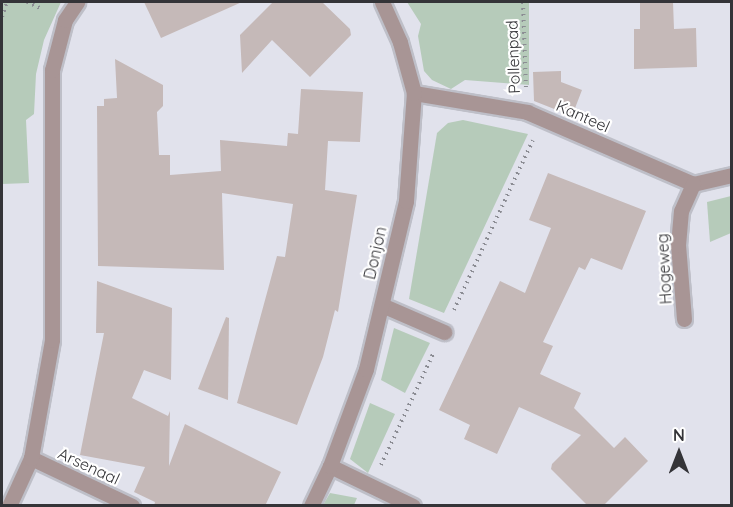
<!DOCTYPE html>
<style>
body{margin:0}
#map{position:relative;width:733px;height:507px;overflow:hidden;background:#e1e2ec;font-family:Quicksand,sans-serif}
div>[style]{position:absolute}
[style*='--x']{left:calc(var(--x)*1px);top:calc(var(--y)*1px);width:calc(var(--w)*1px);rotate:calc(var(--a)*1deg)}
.green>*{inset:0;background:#b6cbba}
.building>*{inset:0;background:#c5b9b8}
.path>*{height:4px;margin-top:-2px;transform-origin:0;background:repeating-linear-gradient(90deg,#8b8c93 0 1.5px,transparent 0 6px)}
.roads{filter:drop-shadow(2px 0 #bebfc8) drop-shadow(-2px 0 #bebfc8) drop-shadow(0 2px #bebfc8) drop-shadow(0 -2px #bebfc8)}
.lane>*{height:15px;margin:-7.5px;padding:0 7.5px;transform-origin:7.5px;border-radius:7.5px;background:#a89595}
.street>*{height:15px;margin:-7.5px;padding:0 7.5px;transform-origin:7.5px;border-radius:7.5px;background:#a89595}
span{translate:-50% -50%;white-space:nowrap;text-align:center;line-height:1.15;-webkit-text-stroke:4.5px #fff;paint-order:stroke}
.street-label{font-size:16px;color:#343438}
.frame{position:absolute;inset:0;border:3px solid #343438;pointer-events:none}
.north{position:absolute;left:649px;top:423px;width:60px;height:60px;-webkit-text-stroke:4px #fff;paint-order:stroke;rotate:0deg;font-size:16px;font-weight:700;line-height:24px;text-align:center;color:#343438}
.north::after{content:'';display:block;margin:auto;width:21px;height:27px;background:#343438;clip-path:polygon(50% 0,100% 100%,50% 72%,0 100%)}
</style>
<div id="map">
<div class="green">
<div style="clip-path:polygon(2px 2px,61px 2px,44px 40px,36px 74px,34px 114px,26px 120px,29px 183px,2px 184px)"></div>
<div style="clip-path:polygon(407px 2px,529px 2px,529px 85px,465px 80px,451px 89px,432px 80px,424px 71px,418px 36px,421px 24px)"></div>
<div style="clip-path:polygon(463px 120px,528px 134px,444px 313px,409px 299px,437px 133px,448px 123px)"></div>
<div style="clip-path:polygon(731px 196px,731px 233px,710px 242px,707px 202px)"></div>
<div style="clip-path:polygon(394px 328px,430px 343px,405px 393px,381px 380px)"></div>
<div style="clip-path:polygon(370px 403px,395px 414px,368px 473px,350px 459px)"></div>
<div style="clip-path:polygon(330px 493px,357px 498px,354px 505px,323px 505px)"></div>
</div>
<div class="building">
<div style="clip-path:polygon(144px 2px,242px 2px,161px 38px)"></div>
<div style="clip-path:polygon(273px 2px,322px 2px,350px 29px,351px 35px,310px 77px,272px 40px,242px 73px,240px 35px)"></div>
<div style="clip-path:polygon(640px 2px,673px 2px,674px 29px,696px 28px,697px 67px,634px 69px,634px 29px,640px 29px)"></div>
<div style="clip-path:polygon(115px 59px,163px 85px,163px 106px,157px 112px,159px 155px,170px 155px,170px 175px,221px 171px,220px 140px,287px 146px,288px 133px,298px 134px,301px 89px,363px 92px,360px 142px,328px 141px,325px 190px,357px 195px,338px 312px,335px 310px,323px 357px,297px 425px,237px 403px,277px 256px,285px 257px,293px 204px,222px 193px,224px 270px,98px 266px,97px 106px,104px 106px,104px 99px,117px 98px)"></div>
<div style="clip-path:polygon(561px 71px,561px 82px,582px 90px,572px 116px,534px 101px,533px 72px)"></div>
<div style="clip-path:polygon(548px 173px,646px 211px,622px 270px,591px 258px,585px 270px,579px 267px,543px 342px,553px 346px,540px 374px,581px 393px,574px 408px,614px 448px,625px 437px,648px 461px,603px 506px,588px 506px,551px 469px,552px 464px,581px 435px,519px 407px,497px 454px,464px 439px,470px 425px,439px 410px,500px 281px,525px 293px,551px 228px,529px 220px)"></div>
<div style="clip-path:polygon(97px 281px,172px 308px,171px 380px,144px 370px,132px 398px,168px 416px,170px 411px,169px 466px,185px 424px,281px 472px,265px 506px,154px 506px,155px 502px,134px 492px,145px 467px,80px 455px,104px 333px,96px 333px)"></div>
<div style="clip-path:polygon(226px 317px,229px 318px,228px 400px,198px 389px)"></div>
</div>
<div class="path">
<div style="--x:27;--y:2;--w:17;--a:25"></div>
<div style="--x:523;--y:2;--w:86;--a:88"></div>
<div style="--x:2;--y:17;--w:16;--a:-72"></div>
<div style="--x:454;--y:310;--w:187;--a:-65.1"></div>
<div style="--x:381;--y:465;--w:125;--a:-64.9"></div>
</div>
<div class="roads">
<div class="lane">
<div style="--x:382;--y:305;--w:68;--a:23.5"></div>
</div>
<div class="street">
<div style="--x:414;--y:93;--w:115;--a:9.5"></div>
<div style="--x:527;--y:112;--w:181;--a:23.4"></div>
<div style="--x:693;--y:184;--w:40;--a:-13"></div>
<div style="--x:684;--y:319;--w:74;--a:-94.6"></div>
<div style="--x:678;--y:245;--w:34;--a:-85"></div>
<div style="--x:681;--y:211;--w:30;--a:-66"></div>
<div style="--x:31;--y:458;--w:112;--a:25.4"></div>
<div style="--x:330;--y:466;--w:92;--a:25.7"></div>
<div style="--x:9;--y:506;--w:53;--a:-65.4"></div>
<div style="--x:31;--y:458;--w:120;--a:-79.9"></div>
<div style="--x:52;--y:340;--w:270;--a:-90"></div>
<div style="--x:52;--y:70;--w:52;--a:-75.4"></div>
<div style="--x:65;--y:20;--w:22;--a:-56"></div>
<div style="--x:311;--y:506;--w:44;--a:-64.6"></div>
<div style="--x:330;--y:466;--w:103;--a:-69.6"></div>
<div style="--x:366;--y:369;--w:173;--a:-76.6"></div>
<div style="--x:406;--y:201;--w:108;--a:-85.8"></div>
<div style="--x:414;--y:93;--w:53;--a:-105.4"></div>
<div style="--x:400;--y:42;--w:44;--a:-114.2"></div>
</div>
</div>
<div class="street-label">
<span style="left:513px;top:57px;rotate:-92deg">Pollenpad</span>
<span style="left:583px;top:116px;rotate:24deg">Kanteel</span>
<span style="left:375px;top:253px;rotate:-77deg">Donjon</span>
<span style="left:664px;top:269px;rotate:-93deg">Hogeweg</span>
<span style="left:89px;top:466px;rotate:25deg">Arsenaal</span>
</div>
<div class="frame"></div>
<div class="north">N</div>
</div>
